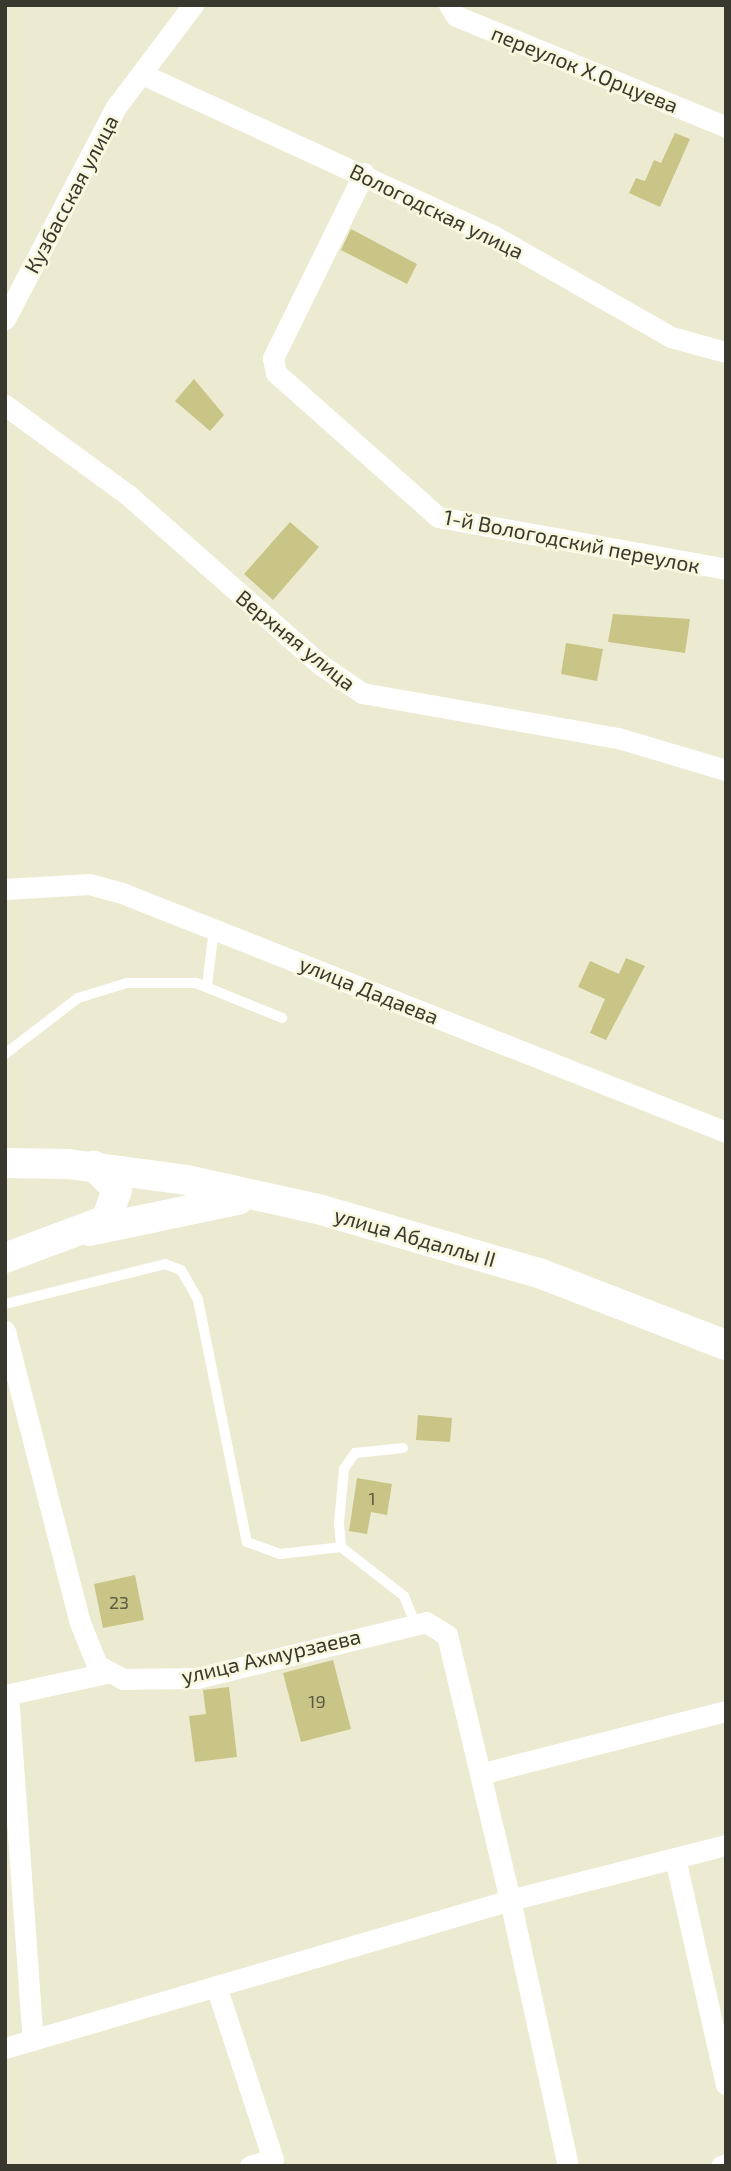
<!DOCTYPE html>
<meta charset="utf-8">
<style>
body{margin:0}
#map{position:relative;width:731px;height:2171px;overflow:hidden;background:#ecebd1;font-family:"Exo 2",sans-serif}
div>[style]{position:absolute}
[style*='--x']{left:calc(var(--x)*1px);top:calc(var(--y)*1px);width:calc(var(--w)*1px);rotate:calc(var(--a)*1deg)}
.building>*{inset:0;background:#c9c586}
.lane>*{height:10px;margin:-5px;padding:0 5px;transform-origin:5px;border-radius:5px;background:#fff}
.street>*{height:21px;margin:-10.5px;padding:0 10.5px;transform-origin:10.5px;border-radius:10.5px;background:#fff}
.secondary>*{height:30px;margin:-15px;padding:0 15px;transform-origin:15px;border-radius:15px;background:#fff}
span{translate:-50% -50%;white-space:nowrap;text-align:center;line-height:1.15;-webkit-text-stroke:5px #f9f8de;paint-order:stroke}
.number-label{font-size:18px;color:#5c5b44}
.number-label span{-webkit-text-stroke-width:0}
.street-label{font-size:21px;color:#38382e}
.frame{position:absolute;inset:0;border:7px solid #38382e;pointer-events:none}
</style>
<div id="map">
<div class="building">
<div style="clip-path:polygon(675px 133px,690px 139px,660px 207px,629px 193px,636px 178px,645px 181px,654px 160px,661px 163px)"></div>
<div style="clip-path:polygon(351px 229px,417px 264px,407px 284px,341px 250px)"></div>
<div style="clip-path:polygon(194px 379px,224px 415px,210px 431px,175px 401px)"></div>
<div style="clip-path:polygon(290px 522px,319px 547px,273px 600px,244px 574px)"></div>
<div style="clip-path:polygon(613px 614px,690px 619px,685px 653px,608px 642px)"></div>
<div style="clip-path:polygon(566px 643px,603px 649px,597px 681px,561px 674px)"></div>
<div style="clip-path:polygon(626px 958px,645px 966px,606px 1040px,590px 1033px,605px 999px,578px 987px,590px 961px,619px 974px)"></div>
<div style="clip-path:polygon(418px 1415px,452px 1418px,450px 1442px,416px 1440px)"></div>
<div style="clip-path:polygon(357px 1478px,392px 1484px,387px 1515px,371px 1512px,367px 1534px,349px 1531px)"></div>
<div style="clip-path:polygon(135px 1575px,144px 1620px,103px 1628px,94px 1584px)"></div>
<div style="clip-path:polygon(333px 1660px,351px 1729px,301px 1742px,283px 1673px)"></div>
<div style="clip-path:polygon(229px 1687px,237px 1757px,195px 1762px,189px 1716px,206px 1714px,203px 1690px)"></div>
</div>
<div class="lane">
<div style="--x:207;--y:986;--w:57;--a:-83"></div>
<div style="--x:5;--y:1054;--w:92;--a:-37.5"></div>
<div style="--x:78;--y:998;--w:51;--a:-17"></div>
<div style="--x:127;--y:983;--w:69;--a:0"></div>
<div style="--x:196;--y:983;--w:93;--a:22.1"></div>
<div style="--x:5;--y:1304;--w:165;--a:-14"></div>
<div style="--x:165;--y:1264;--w:17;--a:21"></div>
<div style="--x:181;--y:1270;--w:34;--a:60"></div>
<div style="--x:198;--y:1300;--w:247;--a:78.6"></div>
<div style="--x:247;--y:1542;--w:35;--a:20"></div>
<div style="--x:280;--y:1554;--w:61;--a:-6.5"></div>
<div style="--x:403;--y:1448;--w:48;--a:174.1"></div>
<div style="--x:355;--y:1453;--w:19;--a:125"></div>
<div style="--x:344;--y:1469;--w:54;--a:95.3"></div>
<div style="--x:339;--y:1523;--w:24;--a:85"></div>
<div style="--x:341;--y:1547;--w:80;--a:37.9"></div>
<div style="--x:404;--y:1596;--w:27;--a:68"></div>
</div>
<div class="street">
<div style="--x:449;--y:5;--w:13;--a:58"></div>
<div style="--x:456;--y:16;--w:292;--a:22.3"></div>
<div style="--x:144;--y:75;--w:385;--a:24.7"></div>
<div style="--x:494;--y:236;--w:204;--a:29.7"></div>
<div style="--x:671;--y:337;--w:57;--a:15.3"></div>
<div style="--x:364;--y:173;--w:206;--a:116.2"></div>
<div style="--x:273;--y:358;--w:15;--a:79"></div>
<div style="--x:276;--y:373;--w:217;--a:41.6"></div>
<div style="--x:438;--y:517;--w:293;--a:10.2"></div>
<div style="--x:5;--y:319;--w:239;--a:-62.4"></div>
<div style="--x:116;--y:107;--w:128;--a:-53"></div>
<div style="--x:5;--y:405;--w:152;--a:36.2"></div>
<div style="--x:128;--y:495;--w:257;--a:41.4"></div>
<div style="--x:321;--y:665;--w:50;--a:34.3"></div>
<div style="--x:362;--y:693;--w:260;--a:10"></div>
<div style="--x:618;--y:738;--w:113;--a:16.5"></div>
<div style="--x:5;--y:889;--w:84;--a:-3.4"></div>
<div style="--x:89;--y:884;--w:34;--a:15"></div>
<div style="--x:122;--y:893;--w:650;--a:21.59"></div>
<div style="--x:5;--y:1331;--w:298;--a:75.6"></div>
<div style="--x:79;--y:1620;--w:48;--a:68.2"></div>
<div style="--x:97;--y:1665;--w:30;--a:28"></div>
<div style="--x:123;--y:1679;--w:74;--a:-0.8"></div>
<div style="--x:197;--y:1678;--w:236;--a:-13.7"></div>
<div style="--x:426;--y:1622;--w:25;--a:32"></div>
<div style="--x:447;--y:1635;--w:143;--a:76.6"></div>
<div style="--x:5;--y:1695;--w:104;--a:-12.2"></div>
<div style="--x:8;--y:1695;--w:346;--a:85.9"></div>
<div style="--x:675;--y:1858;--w:232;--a:77.3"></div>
<div style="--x:216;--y:1986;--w:182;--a:71.8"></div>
<div style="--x:273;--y:2159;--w:24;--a:163"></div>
<div style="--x:5;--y:2048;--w:526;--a:-16.33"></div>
<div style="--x:510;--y:1900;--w:130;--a:-103.4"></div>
<div style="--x:480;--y:1774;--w:254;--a:-14.4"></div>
<div style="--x:568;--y:2166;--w:272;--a:-102.3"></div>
<div style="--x:510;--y:1900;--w:223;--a:-14.3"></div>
<div style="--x:721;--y:2166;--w:5;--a:-22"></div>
</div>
<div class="secondary">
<div style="--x:5;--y:1163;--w:63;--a:0.9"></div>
<div style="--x:68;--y:1164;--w:119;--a:7.7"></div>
<div style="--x:186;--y:1180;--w:135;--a:12.4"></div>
<div style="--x:318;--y:1209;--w:230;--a:16.2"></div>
<div style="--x:539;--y:1273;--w:200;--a:21.1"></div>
<div style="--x:89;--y:1231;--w:152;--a:-11.8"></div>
<div style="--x:5;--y:1258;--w:108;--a:-20.6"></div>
<div style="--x:106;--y:1220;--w:33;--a:-70"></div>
<div style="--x:117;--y:1189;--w:33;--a:-135"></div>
</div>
<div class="number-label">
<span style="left:372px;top:1498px">1</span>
<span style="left:119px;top:1602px">23</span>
<span style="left:317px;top:1701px">19</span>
</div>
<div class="street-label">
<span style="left:585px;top:69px;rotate:22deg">переулок Х.Орцуева</span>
<span style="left:71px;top:194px;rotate:-62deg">Кузбасская улица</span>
<span style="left:437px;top:211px;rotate:26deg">Вологодская улица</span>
<span style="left:572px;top:541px;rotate:11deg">1-й Вологодский переулок</span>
<span style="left:296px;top:640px;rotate:39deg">Верхняя улица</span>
<span style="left:369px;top:990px;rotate:22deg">улица Дадаева</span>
<span style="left:415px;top:1237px;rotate:16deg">улица Абдаллы II</span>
<span style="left:271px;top:1656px;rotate:-13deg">улица Ахмурзаева</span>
</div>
<div class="frame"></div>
</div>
